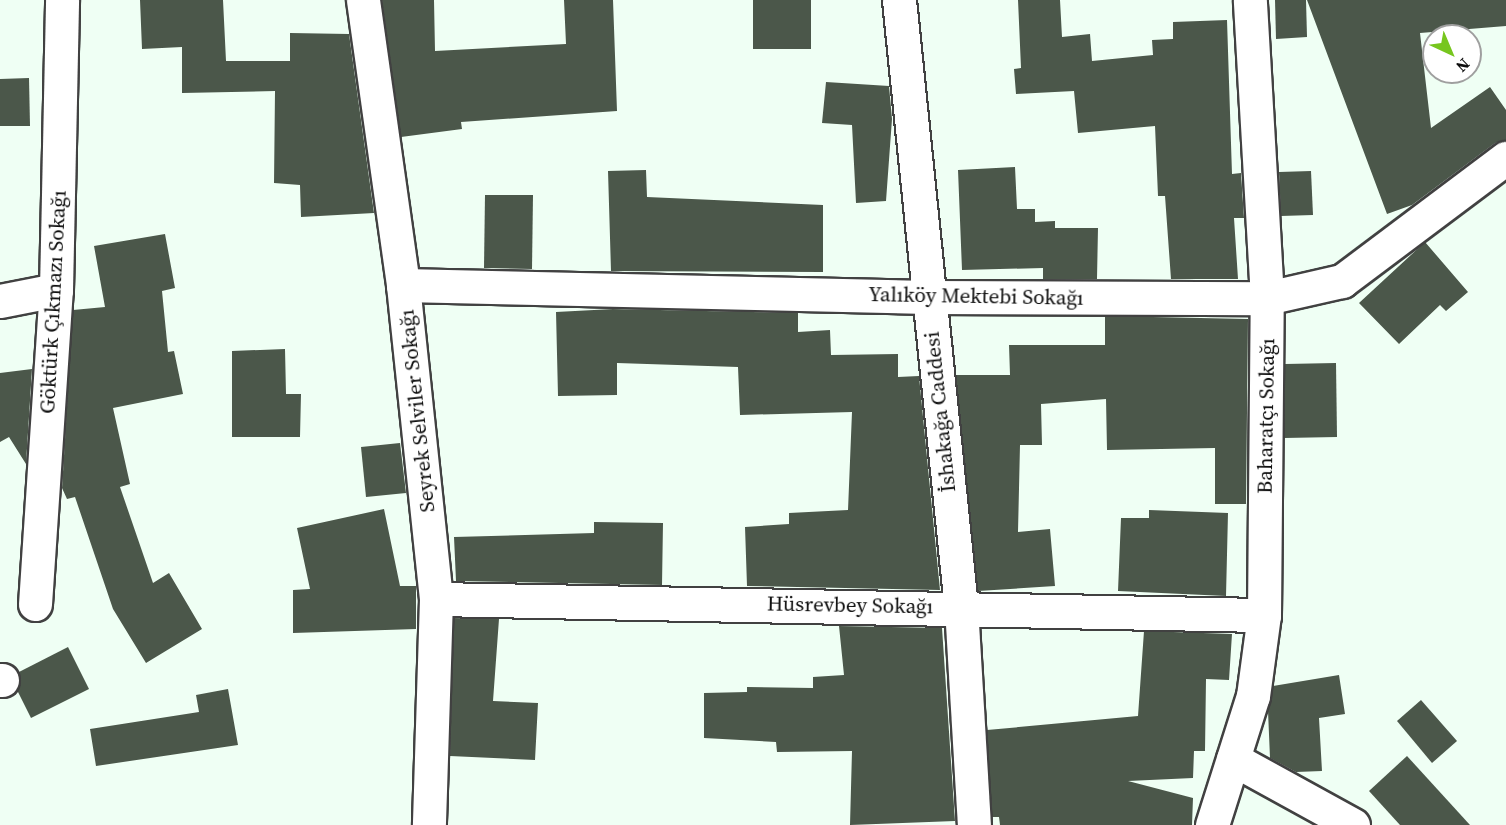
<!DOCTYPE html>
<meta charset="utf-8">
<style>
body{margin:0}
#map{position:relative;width:1506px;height:825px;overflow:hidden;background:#effff4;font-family:"Source Serif 4",serif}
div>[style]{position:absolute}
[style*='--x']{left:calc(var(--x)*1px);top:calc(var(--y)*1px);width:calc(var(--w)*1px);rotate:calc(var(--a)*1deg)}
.building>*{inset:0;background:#4b574a}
.roads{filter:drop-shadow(2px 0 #414141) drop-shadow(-2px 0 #414141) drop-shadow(0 2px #414141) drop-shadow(0 -2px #414141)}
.minor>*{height:33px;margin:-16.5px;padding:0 16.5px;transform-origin:16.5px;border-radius:16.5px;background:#fff}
span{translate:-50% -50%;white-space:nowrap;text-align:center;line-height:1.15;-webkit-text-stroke:6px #fff;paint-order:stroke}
.street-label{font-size:21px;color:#0e0e0e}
.north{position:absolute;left:1422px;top:24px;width:60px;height:60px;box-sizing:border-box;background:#fff;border:2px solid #9f9f9f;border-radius:50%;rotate:136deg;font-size:16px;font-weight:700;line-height:24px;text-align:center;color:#0e0e0e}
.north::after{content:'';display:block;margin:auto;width:21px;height:27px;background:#77c61e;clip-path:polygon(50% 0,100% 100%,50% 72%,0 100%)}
</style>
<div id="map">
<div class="building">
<div style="clip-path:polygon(140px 0,223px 0,226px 61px,290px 61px,290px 33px,349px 34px,374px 213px,301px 217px,300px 185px,274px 183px,275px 91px,182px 93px,182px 47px,142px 49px)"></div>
<div style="clip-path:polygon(382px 0,434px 0,435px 51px,566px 44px,564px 0,613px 0,617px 111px,461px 122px,462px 129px,401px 137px)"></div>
<div style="clip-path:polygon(753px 0,811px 0,811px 49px,753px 49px)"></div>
<div style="clip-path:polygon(1018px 0,1060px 0,1062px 37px,1090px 34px,1092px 61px,1153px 55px,1152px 40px,1173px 39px,1173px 22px,1227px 20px,1232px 174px,1241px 173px,1244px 218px,1234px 218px,1238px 279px,1171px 279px,1165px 196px,1158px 196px,1155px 126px,1078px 133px,1074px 91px,1016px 94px,1014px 69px,1021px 68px)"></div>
<div style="clip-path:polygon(1275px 0,1306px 0,1307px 37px,1276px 39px)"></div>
<div style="clip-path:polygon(1307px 0,1506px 0,1506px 26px,1420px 33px,1431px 128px,1490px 87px,1506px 110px,1506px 140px,1495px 143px,1412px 205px,1387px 214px)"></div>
<div style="clip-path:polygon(29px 78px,30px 126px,0 126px,0 79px)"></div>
<div style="clip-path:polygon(826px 82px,889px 86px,892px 119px,886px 201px,856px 203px,852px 125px,822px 123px)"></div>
<div style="clip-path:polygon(1015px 167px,1017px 209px,1035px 209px,1035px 222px,1055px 221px,1055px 228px,1098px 228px,1097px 279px,1043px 279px,1043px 268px,962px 270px,958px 170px)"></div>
<div style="clip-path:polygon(646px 170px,647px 197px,823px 205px,823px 272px,611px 271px,608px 171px)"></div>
<div style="clip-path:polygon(1311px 171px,1313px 215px,1281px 216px,1279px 172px)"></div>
<div style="clip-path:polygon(485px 195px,533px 195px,532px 269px,484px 268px)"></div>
<div style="clip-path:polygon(165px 234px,175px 288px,162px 291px,168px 352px,174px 351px,183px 394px,113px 408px,130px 484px,120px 487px,153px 583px,169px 573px,202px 629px,146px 663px,113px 609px,75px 497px,67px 499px,62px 488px,73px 310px,105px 307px,94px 246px)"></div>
<div style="clip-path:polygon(1425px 242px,1468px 292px,1446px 311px,1440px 305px,1399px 344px,1359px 303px)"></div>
<div style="clip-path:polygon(613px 309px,798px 313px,798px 332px,830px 330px,831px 355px,898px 354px,898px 377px,919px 376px,940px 590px,747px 586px,745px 527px,789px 524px,789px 513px,848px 510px,852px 412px,740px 415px,738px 367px,617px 363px,617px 395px,558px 396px,556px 312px)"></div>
<div style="clip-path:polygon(1105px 316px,1248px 319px,1246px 504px,1215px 504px,1215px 448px,1107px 450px,1106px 399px,1041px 404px,1042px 445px,1020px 445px,1018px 532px,1050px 529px,1055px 586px,978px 591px,956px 375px,1010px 375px,1009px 345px,1105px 345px)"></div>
<div style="clip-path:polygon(285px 349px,286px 394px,301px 394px,300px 437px,232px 437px,232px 351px)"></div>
<div style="clip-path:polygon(1336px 363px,1337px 437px,1284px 438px,1285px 364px)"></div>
<div style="clip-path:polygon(32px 369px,26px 464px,9px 437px,0 442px,0 373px)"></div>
<div style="clip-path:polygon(400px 443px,406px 493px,366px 497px,361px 447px)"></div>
<div style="clip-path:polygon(384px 509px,400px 586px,416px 586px,416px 629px,293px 633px,293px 590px,310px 589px,297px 528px)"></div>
<div style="clip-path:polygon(1149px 510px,1228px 513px,1226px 596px,1118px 591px,1121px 518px,1149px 518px)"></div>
<div style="clip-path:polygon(594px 522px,663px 523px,662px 585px,456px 581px,454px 537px,594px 533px)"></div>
<div style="clip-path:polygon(454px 618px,499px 619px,493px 701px,538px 703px,535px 760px,450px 756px)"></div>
<div style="clip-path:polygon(839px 626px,942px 628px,955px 821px,850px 825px,852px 751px,777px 752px,776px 742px,704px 738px,704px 693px,747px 692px,747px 687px,813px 688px,813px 677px,844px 675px)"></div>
<div style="clip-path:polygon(1144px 631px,1232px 634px,1229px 680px,1206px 679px,1205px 751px,1194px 751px,1193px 778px,1128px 781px,1193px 798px,1192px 825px,1000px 825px,999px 817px,992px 817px,987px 730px,1138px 716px)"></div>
<div style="clip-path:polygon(68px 647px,89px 689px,31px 718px,17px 690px,19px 672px)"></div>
<div style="clip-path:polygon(1339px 675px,1345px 714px,1319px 718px,1322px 771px,1296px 772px,1270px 758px,1268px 711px,1273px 686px)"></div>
<div style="clip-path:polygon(228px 689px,238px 745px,96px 766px,90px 729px,199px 712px,196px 695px)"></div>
<div style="clip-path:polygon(1421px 700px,1457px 741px,1432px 763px,1397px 721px)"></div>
<div style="clip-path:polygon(1407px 756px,1470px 825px,1400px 825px,1369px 791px)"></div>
</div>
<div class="roads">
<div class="minor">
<div style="--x:363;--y:0;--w:288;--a:82"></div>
<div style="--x:403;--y:285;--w:316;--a:84"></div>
<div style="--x:436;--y:599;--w:226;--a:91.8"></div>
<div style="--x:899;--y:0;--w:610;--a:84.17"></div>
<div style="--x:961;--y:607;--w:218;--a:86.6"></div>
<div style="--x:403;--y:285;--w:525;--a:1.31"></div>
<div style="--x:928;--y:297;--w:339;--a:0.2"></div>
<div style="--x:1267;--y:298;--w:77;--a:-12.8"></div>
<div style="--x:1342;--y:281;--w:205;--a:-36.9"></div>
<div style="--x:0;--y:301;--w:57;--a:-11.1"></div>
<div style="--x:436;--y:599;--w:828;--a:1.11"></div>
<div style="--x:35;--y:604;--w:315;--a:-86.2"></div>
<div style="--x:56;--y:290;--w:290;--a:-88.8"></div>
<div style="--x:0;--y:680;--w:2;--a:0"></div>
<div style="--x:1233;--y:759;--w:137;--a:28.8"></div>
<div style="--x:1212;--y:825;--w:135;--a:-72.4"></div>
<div style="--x:1253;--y:696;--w:82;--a:-82.3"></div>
<div style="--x:1264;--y:615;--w:317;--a:-89.5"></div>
<div style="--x:1267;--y:298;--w:298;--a:-93.3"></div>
</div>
</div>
<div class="street-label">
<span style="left:976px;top:296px;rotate:1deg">Yalıköy Mektebi Sokağı</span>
<span style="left:53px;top:302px;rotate:-87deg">Göktürk Çıkmazı Sokağı</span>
<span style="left:417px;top:411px;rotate:-96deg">Seyrek Selviler Sokağı</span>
<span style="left:940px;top:412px;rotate:-96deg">İshakağa Caddesi</span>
<span style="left:1266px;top:416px;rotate:-89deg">Baharatçı Sokağı</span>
<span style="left:850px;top:605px;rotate:1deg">Hüsrevbey Sokağı</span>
</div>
<div class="north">N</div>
</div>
